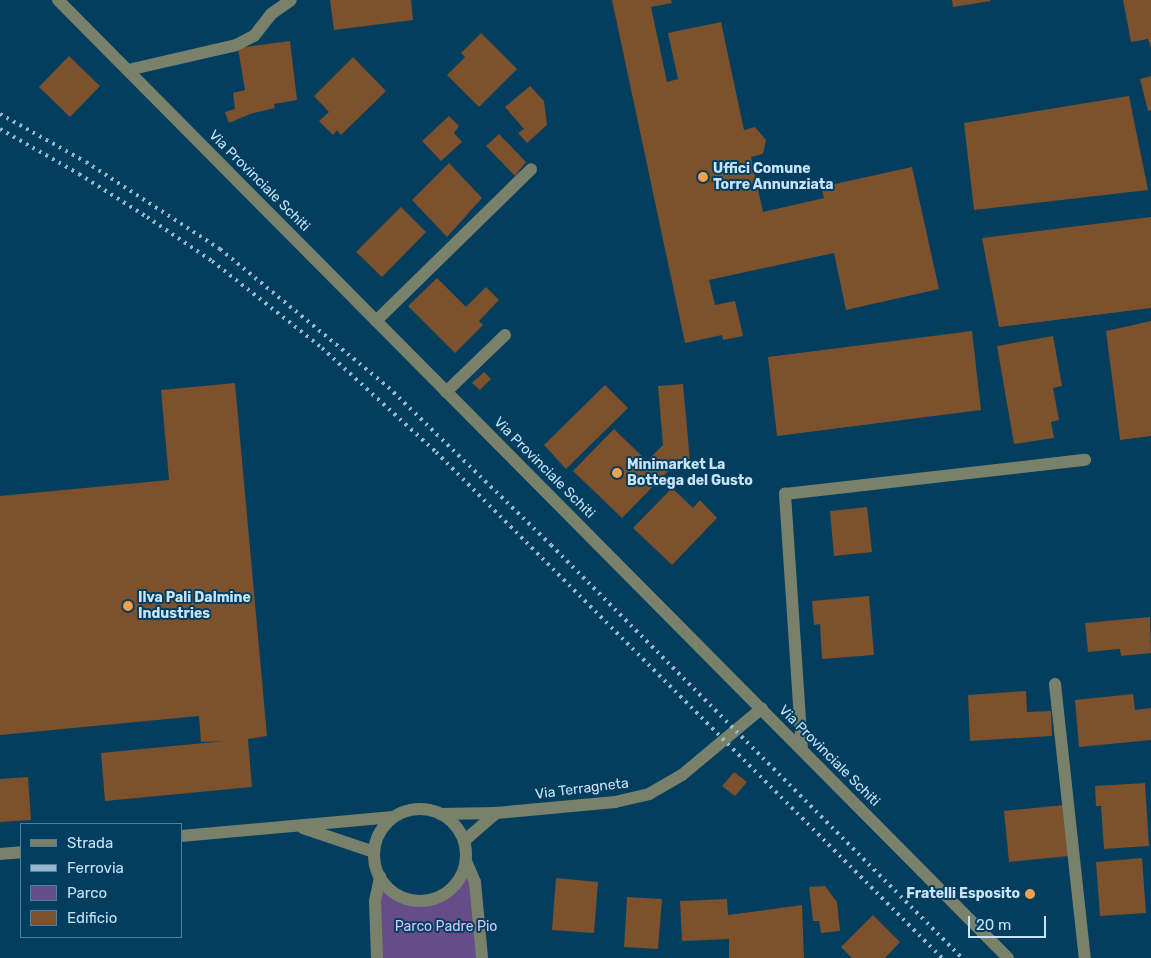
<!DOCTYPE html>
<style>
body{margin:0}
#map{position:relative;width:1151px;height:958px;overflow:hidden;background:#033e5f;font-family:Rubik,sans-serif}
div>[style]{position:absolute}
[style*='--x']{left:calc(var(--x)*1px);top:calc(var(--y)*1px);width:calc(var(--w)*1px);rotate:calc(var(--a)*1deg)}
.green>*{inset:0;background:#644d88}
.building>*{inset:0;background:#7c512b}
.minor>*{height:12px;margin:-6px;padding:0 6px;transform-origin:6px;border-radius:6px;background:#7a816a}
.minor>.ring{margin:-6px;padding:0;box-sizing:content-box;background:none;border:12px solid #7a816a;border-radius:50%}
.rail>*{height:4px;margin-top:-2px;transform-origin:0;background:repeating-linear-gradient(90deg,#94b8cf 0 2.5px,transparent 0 7.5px)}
.dots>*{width:14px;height:14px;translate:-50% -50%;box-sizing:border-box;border:2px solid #033e5f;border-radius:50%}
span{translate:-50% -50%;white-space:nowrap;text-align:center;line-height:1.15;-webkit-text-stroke:4px #033e5f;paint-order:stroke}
.poi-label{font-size:14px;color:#c8e3f7;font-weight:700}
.left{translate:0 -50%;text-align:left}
.right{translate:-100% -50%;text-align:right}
.street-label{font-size:14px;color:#c8e3f7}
.park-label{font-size:14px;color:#dac7fb}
.legend{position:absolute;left:20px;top:823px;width:162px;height:115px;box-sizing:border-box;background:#033e5f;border:1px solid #52809c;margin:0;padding:6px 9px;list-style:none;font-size:15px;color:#c8e3f7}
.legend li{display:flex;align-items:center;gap:10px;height:25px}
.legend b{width:25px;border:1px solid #52809c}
.scale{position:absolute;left:968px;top:916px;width:78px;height:22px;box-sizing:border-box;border:2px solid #c8e3f7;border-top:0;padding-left:6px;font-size:15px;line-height:18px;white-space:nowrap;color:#c8e3f7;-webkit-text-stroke:4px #033e5f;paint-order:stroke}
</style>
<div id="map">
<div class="green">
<div style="clip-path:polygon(466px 861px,482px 958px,377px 958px,380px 877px,400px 897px,428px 900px,453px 887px)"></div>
</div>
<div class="building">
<div style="clip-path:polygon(330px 0,411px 0,413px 20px,334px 30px)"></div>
<div style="clip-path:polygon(612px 0,671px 0,672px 3px,651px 7px,667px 82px,678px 79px,668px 33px,721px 22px,744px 130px,755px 127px,766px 140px,763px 154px,751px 157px,763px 212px,824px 198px,821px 187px,912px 167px,939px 289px,846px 310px,834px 253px,709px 280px,715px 305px,735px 301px,743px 336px,723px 340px,722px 335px,685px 343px)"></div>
<div style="clip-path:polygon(952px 0,990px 0,991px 1px,953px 7px)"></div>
<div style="clip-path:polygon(1123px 0,1151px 0,1151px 48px,1148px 39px,1131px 42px)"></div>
<div style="clip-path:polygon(481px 33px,517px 69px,479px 107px,447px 75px,465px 57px,461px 53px)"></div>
<div style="clip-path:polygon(290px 41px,297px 100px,274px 104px,275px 108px,250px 114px,229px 123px,225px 112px,235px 109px,233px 93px,245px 90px,238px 48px)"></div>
<div style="clip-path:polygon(69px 56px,100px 86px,70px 117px,39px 87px)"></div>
<div style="clip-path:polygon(353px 57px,386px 91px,341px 135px,337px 130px,333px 135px,319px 121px,329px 112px,314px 96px)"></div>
<div style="clip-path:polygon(1151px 76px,1151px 110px,1148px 111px,1140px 79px)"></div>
<div style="clip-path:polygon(530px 86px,544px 101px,547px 125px,527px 143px,518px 133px,524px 129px,505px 107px)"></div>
<div style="clip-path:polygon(1129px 96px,1148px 190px,974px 210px,964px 123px)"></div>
<div style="clip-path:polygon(449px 116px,459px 126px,454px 133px,462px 142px,441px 161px,422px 141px)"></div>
<div style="clip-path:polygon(499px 134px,526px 162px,515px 176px,486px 146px)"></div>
<div style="clip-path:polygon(449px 163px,482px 198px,447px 237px,412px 200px)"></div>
<div style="clip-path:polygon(401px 207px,426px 232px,382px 277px,356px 252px)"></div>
<div style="clip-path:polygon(1151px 217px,1151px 308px,999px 327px,982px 238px)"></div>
<div style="clip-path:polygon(437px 278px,466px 307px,486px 287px,499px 300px,479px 321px,483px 325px,455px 353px,408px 306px)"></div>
<div style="clip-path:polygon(1151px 321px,1151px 436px,1120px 440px,1106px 331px)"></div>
<div style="clip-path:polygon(972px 331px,981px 410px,777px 436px,768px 357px)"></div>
<div style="clip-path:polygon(1053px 336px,1062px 386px,1053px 388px,1059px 420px,1051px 422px,1054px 438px,1014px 444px,997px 346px)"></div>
<div style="clip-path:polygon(484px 372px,491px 379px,480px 390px,472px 383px)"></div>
<div style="clip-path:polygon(235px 383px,267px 736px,248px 739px,252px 787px,105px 801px,101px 753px,225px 741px,201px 742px,199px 716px,0 735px,0 496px,169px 480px,161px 390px)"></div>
<div style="clip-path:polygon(683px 384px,690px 461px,680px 471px,674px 465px,622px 518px,573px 471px,614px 429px,647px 461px,663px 445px,658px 386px)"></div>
<div style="clip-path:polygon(605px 385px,628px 408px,566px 469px,544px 445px)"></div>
<div style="clip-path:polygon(672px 488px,693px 508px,700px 500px,717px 518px,672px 565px,633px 528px)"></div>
<div style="clip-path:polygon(867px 507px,872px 552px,834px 556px,830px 511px)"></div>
<div style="clip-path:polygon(869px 596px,874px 655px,822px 659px,820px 624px,814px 625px,812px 601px)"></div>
<div style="clip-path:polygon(1150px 617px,1151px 653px,1121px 656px,1120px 649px,1088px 652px,1085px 623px)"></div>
<div style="clip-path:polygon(1026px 691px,1027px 712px,1051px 711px,1052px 736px,970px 741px,968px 695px)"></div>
<div style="clip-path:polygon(1133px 694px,1135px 710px,1151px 708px,1151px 740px,1079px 747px,1075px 700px)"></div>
<div style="clip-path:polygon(734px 772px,747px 782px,735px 796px,722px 786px)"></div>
<div style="clip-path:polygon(28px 777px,31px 820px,0 822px,0 779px)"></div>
<div style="clip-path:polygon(1145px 783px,1149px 846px,1104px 849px,1101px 806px,1096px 806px,1095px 786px)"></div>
<div style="clip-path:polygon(1064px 805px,1069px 856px,1009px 862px,1004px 811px)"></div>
<div style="clip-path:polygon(1142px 858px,1146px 913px,1100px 916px,1096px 862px)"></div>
<div style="clip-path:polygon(556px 878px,598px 882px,594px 933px,552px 930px)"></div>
<div style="clip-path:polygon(825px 886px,837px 902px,840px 931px,821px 933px,819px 921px,813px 921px,809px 887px)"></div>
<div style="clip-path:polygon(627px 897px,662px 899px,658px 949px,624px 947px)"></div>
<div style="clip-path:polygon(727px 899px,728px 915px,802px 905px,804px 958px,729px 958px,729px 939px,682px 941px,680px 901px)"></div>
<div style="clip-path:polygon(873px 915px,900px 942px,885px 958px,852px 958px,841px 947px)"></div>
</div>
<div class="minor">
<div style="--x:58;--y:0;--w:1349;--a:45.24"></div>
<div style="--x:128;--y:70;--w:111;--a:-13"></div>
<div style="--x:236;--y:45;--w:20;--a:-27"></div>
<div style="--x:254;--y:36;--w:28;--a:-52"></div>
<div style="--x:271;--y:14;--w:24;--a:-35"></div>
<div style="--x:376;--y:321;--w:217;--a:-44.4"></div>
<div style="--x:446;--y:392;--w:82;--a:-44"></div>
<div style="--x:1055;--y:684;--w:276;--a:83.8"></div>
<div style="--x:802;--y:750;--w:257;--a:-93.8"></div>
<div style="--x:785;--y:494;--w:302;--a:-6.5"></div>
<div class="ring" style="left:374px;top:809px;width:80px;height:80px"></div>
<div style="--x:440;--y:814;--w:56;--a:-1"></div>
<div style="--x:496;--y:813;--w:120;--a:-5.3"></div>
<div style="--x:615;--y:802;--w:35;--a:-13"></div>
<div style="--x:649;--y:794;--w:38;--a:-30"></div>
<div style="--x:682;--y:775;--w:104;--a:-39.9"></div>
<div style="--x:303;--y:828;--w:75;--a:18.7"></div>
<div style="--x:181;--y:836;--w:213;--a:-5.1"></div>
<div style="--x:464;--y:841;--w:43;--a:-41.2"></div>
<div style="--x:0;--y:854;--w:21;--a:-5"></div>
<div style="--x:466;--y:861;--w:23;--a:67"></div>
<div style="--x:475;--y:882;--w:76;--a:84.7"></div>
<div style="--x:377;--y:958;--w:57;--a:-92"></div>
<div style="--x:375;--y:901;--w:25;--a:-78"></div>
</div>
<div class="rail">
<div style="--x:0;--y:114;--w:98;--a:29.2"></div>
<div style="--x:86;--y:162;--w:160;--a:33"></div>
<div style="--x:220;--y:249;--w:217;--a:39.4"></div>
<div style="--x:388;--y:387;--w:227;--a:44.1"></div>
<div style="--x:551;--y:545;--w:583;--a:45.14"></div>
<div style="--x:0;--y:129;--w:91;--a:29.7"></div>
<div style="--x:79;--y:174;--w:80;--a:32.3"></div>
<div style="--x:147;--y:217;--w:78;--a:34.1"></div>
<div style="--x:212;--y:261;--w:140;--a:38.3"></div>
<div style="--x:322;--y:348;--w:154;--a:42.4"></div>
<div style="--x:436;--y:452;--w:716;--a:45"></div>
</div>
<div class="dots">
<div style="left:703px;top:177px;background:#f9a04c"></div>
<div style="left:617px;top:473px;background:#f9a04c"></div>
<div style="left:128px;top:606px;background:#f9a04c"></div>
<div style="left:1030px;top:894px;background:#f9a04c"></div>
</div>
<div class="poi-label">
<span class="left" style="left:713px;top:177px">Uffici Comune<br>Torre Annunziata</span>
<span class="left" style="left:627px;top:473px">Minimarket La<br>Bottega del Gusto</span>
<span class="left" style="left:138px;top:606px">Ilva Pali Dalmine<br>Industries</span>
<span class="right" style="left:1020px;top:894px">Fratelli Esposito</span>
</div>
<div class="street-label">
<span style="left:259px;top:181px;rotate:45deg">Via Provinciale Schiti</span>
<span style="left:544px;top:468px;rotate:45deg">Via Provinciale Schiti</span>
<span style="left:829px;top:756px;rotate:45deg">Via Provinciale Schiti</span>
<span style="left:582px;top:789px;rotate:-7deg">Via Terragneta</span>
</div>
<div class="park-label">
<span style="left:446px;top:927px">Parco Padre Pio</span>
</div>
<ul class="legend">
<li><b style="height:6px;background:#7a816a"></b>Strada</li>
<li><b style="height:6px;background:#94b8cf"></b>Ferrovia</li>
<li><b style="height:14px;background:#644d88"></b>Parco</li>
<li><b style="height:14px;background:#7c512b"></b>Edificio</li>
</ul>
<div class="scale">20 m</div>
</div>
